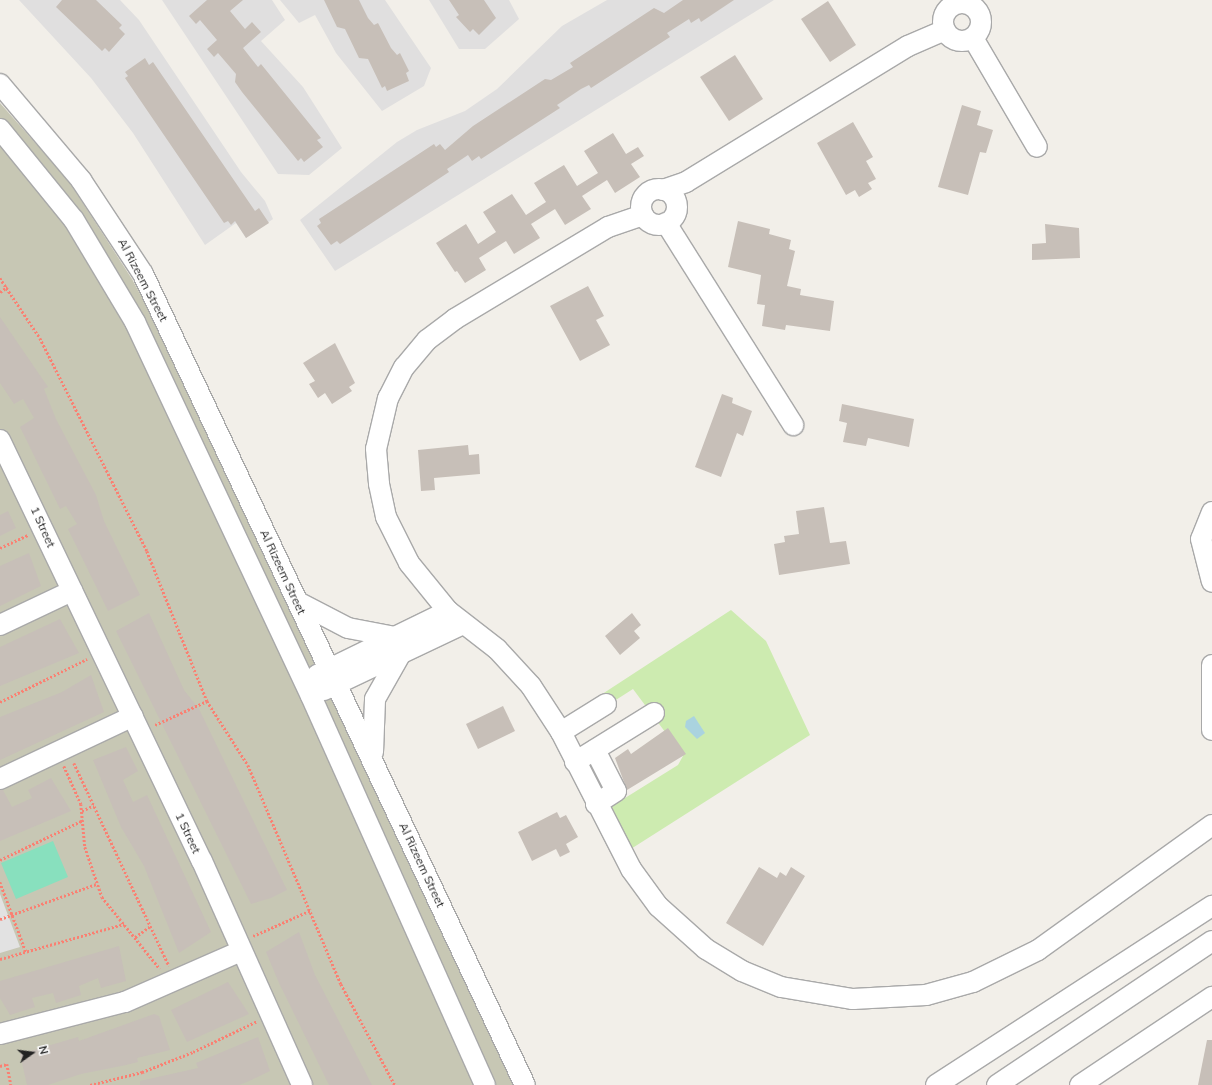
<!DOCTYPE html>
<style>
body{margin:0}
#map{position:relative;width:1212px;height:1085px;overflow:hidden;background:#f2efe9;font-family:Mulish,sans-serif}
div>[style]{position:absolute}
[style*='--x']{left:calc(var(--x)*1px);top:calc(var(--y)*1px);width:calc(var(--w)*1px);rotate:calc(var(--a)*1deg)}
.residential>*{inset:0;background:#e0dfdf}
.construction>*{inset:0;background:#c7c7b4}
.grass>*{inset:0;background:#cdebb0}
.pitch>*{inset:0;background:#88e0be}
.parking>*{inset:0;background:#e2e2e2}
.water>*{inset:0;background:#aad3df}
.building>*{inset:0;background:#c7bfb8}
.path>*{height:2.5px;margin-top:-1.25px;transform-origin:0;background:repeating-linear-gradient(90deg,#fa8072 0 2px,transparent 0 4px)}
.roads{filter:drop-shadow(1px 0 #a9a9a9) drop-shadow(-1px 0 #a9a9a9) drop-shadow(0 1px #a9a9a9) drop-shadow(0 -1px #a9a9a9)}
.minor>*{height:20px;margin:-10px;padding:0 10px;transform-origin:10px;border-radius:10px;background:#fff}
.minor>.ring{margin:-10px;padding:0;box-sizing:content-box;background:none;border:20px solid #fff;border-radius:50%}
span{translate:-50% -50%;white-space:nowrap;text-align:center;line-height:1.15;-webkit-text-stroke:3.5px #fff;paint-order:stroke}
.street-label{font-size:12px;color:#222}
.north{position:absolute;left:12px;top:1033px;width:40px;height:40px;-webkit-text-stroke:3px #fff;paint-order:stroke;rotate:76deg;font-size:11px;font-weight:700;line-height:16px;text-align:center;color:#222}
.north::after{content:'';display:block;margin:auto;width:14px;height:18px;background:#222;clip-path:polygon(50% 0,100% 100%,50% 72%,0 100%)}
</style>
<div id="map">
<div class="residential">
<div style="clip-path:polygon(19px 0,120px 0,139px 20px,241px 172px,265px 201px,273px 219px,246px 238px,236px 223px,205px 245px,133px 133px,91px 78px)"></div>
<div style="clip-path:polygon(162px 0,272px 0,285px 20px,261px 41px,303px 87px,342px 148px,309px 175px,278px 174px)"></div>
<div style="clip-path:polygon(280px 0,385px 0,431px 68px,424px 86px,382px 111px,336px 53px,315px 15px,299px 23px)"></div>
<div style="clip-path:polygon(429px 0,509px 0,519px 19px,485px 49px,459px 49px)"></div>
<div style="clip-path:polygon(607px 0,774px 0,335px 271px,300px 220px,397px 142px,417px 130px,465px 111px,497px 89px,562px 26px)"></div>
</div>
<div class="construction">
<div style="clip-path:polygon(0 103px,68px 180px,132px 279px,170px 349px,520px 1085px,0 1085px)"></div>
</div>
<div class="grass">
<div style="clip-path:polygon(731px 610px,766px 641px,810px 735px,623px 854px,609px 808px,678px 765px,683px 756px,633px 689px,597px 712px,590px 702px)"></div>
</div>
<div class="pitch">
<div style="clip-path:polygon(53px 841px,68px 877px,16px 899px,1px 863px)"></div>
</div>
<div class="parking">
<div style="clip-path:polygon(0 894px,20px 947px,0 953px)"></div>
</div>
<div class="water">
<div style="clip-path:polygon(694px 716px,705px 733px,697px 739px,685px 727px,686px 721px)"></div>
</div>
<div class="building">
<div style="clip-path:polygon(62px 0,96px 0,122px 25px,119px 28px,125px 34px,109px 52px,105px 48px,102px 51px,56px 7px)"></div>
<div style="clip-path:polygon(207px 0,243px 0,230px 11px,245px 29px,252px 22px,261px 32px,243px 48px,258px 67px,261px 64px,321px 138px,317px 140px,323px 147px,304px 162px,301px 158px,298px 161px,242px 92px,235px 82px,236px 74px,218px 53px,214px 57px,207px 49px,217px 40px,200px 20px,196px 24px,189px 16px)"></div>
<div style="clip-path:polygon(324px 0,359px 0,368px 18px,374px 25px,378px 23px,391px 48px,397px 55px,400px 53px,409px 71px,406px 73px,409px 81px,387px 91px,385px 86px,382px 88px,368px 59px,359px 58px,345px 29px,337px 27px)"></div>
<div style="clip-path:polygon(449px 0,484px 0,496px 18px,479px 35px,473px 29px,470px 32px,456px 17px,459px 15px)"></div>
<div style="clip-path:polygon(683px 0,734px 0,701px 22px,699px 18px,691px 23px,689px 19px,667px 33px,670px 37px,591px 88px,589px 85px,581px 89px,557px 105px,560px 108px,481px 159px,479px 156px,472px 161px,468px 155px,447px 169px,449px 172px,340px 244px,337px 241px,331px 245px,317px 226px,321px 223px,319px 219px,434px 144px,436px 147px,440px 144px,445px 150px,473px 126px,545px 79px,551px 80px,573px 67px,570px 63px,654px 8px,664px 13px)"></div>
<div style="clip-path:polygon(828px 1px,856px 45px,830px 62px,801px 19px)"></div>
<div style="clip-path:polygon(735px 55px,763px 99px,729px 121px,700px 77px)"></div>
<div style="clip-path:polygon(145px 58px,149px 65px,153px 62px,255px 211px,259px 208px,269px 223px,246px 238px,235px 221px,231px 225px,228px 221px,224px 223px,125px 78px,128px 76px,125px 72px)"></div>
<div style="clip-path:polygon(962px 105px,981px 111px,977px 125px,993px 130px,986px 153px,980px 152px,968px 195px,938px 187px)"></div>
<div style="clip-path:polygon(853px 122px,873px 157px,866px 161px,876px 179px,868px 183px,872px 189px,859px 197px,855px 190px,846px 195px,817px 143px)"></div>
<div style="clip-path:polygon(613px 133px,626px 154px,638px 147px,644px 156px,631px 164px,640px 177px,615px 193px,607px 180px,582px 196px,591px 209px,565px 225px,555px 209px,531px 224px,540px 238px,514px 254px,506px 241px,479px 258px,486px 270px,465px 283px,457px 271px,455px 272px,436px 243px,466px 224px,478px 244px,496px 232px,483px 212px,512px 194px,526px 215px,546px 202px,534px 183px,564px 165px,577px 186px,598px 173px,584px 151px)"></div>
<div style="clip-path:polygon(738px 221px,770px 229px,769px 234px,791px 240px,789px 249px,795px 251px,787px 286px,801px 289px,800px 295px,834px 301px,830px 331px,786px 325px,785px 330px,762px 326px,765px 305px,757px 304px,761px 275px,728px 267px)"></div>
<div style="clip-path:polygon(1045px 224px,1079px 228px,1080px 258px,1032px 260px,1032px 244px,1046px 243px)"></div>
<div style="clip-path:polygon(588px 286px,604px 316px,596px 320px,610px 345px,580px 361px,550px 306px)"></div>
<div style="clip-path:polygon(0 317px,48px 387px,44px 389px,56px 419px,96px 495px,104px 521px,140px 595px,108px 611px,68px 529px,77px 524px,66px 506px,60px 509px,20px 427px,34px 418px,23px 399px,14px 404px,0 383px)"></div>
<div style="clip-path:polygon(335px 343px,355px 383px,349px 387px,352px 391px,332px 404px,325px 393px,318px 398px,309px 384px,315px 381px,303px 363px)"></div>
<div style="clip-path:polygon(722px 394px,733px 398px,732px 403px,752px 411px,743px 436px,737px 433px,721px 477px,695px 467px)"></div>
<div style="clip-path:polygon(842px 404px,914px 419px,909px 447px,868px 438px,866px 446px,843px 442px,847px 423px,839px 421px)"></div>
<div style="clip-path:polygon(468px 445px,469px 455px,479px 454px,480px 474px,434px 478px,435px 490px,421px 491px,418px 450px)"></div>
<div style="clip-path:polygon(824px 507px,830px 543px,846px 541px,850px 564px,779px 575px,774px 544px,785px 542px,784px 536px,799px 534px,796px 511px)"></div>
<div style="clip-path:polygon(8px 511px,16px 528px,0 536px,0 515px)"></div>
<div style="clip-path:polygon(29px 553px,41px 586px,0 606px,0 566px)"></div>
<div style="clip-path:polygon(149px 613px,184px 690px,199px 709px,287px 890px,271px 898px,251px 904px,116px 631px)"></div>
<div style="clip-path:polygon(632px 613px,641px 625px,634px 631px,640px 638px,620px 655px,605px 636px)"></div>
<div style="clip-path:polygon(60px 619px,79px 653px,0 686px,0 647px)"></div>
<div style="clip-path:polygon(91px 675px,104px 712px,0 760px,0 717px,62px 692px)"></div>
<div style="clip-path:polygon(503px 706px,515px 731px,478px 749px,466px 724px)"></div>
<div style="clip-path:polygon(668px 728px,686px 754px,627px 790px,615px 758px,628px 749px,631px 754px)"></div>
<div style="clip-path:polygon(126px 747px,138px 771px,123px 780px,133px 802px,147px 795px,211px 932px,179px 953px,144px 866px,121px 827px,93px 760px)"></div>
<div style="clip-path:polygon(51px 778px,71px 811px,0 841px,0 790px,3px 790px,12px 807px,32px 798px,28px 790px)"></div>
<div style="clip-path:polygon(557px 812px,560px 818px,566px 815px,578px 837px,566px 844px,570px 852px,560px 857px,556px 849px,532px 861px,518px 832px)"></div>
<div style="clip-path:polygon(759px 867px,777px 878px,780px 872px,786px 876px,791px 867px,805px 876px,763px 946px,726px 923px)"></div>
<div style="clip-path:polygon(299px 932px,315px 975px,372px 1085px,329px 1085px,279px 983px,266px 952px)"></div>
<div style="clip-path:polygon(119px 946px,126px 981px,101px 988px,98px 978px,79px 986px,81px 995px,56px 1003px,53px 993px,32px 998px,35px 1007px,10px 1015px,0 998px,0 981px)"></div>
<div style="clip-path:polygon(228px 982px,249px 1014px,187px 1042px,171px 1010px)"></div>
<div style="clip-path:polygon(154px 1014px,159px 1016px,170px 1050px,137px 1058px,138px 1062px,126px 1065px,81px 1074px,48px 1085px,27px 1085px,20px 1054px,78px 1037px,79px 1041px)"></div>
<div style="clip-path:polygon(258px 1037px,270px 1071px,247px 1082px,239px 1085px,140px 1085px,140px 1081px,198px 1068px,196px 1063px)"></div>
<div style="clip-path:polygon(1207px 1040px,1212px 1040px,1212px 1085px,1198px 1085px)"></div>
</div>
<div class="path">
<div style="--x:0;--y:278;--w:72;--a:56.3"></div>
<div style="--x:40;--y:338;--w:238;--a:63.3"></div>
<div style="--x:147;--y:551;--w:162;--a:68.2"></div>
<div style="--x:207;--y:701;--w:76;--a:57.4"></div>
<div style="--x:248;--y:765;--w:238;--a:67"></div>
<div style="--x:341;--y:984;--w:115;--a:61.9"></div>
<div style="--x:0;--y:292;--w:9;--a:-36"></div>
<div style="--x:0;--y:548;--w:31;--a:-25"></div>
<div style="--x:0;--y:702;--w:97;--a:-26.3"></div>
<div style="--x:155;--y:725;--w:57;--a:-24.8"></div>
<div style="--x:74;--y:763;--w:224;--a:64.9"></div>
<div style="--x:64;--y:766;--w:42;--a:65.9"></div>
<div style="--x:81;--y:804;--w:43;--a:84.7"></div>
<div style="--x:85;--y:847;--w:53;--a:71.2"></div>
<div style="--x:102;--y:897;--w:92;--a:51.1"></div>
<div style="--x:82;--y:811;--w:13;--a:-27"></div>
<div style="--x:0;--y:860;--w:92;--a:-25.7"></div>
<div style="--x:0;--y:882;--w:75;--a:69.6"></div>
<div style="--x:0;--y:919;--w:102;--a:-20"></div>
<div style="--x:253;--y:936;--w:64;--a:-24.1"></div>
<div style="--x:135;--y:937;--w:19;--a:-35"></div>
<div style="--x:0;--y:959;--w:129;--a:-15.8"></div>
<div style="--x:0;--y:1066;--w:7;--a:-16"></div>
<div style="--x:7;--y:1064;--w:21;--a:79"></div>
<div style="--x:90;--y:1085;--w:54;--a:-14"></div>
<div style="--x:142;--y:1072;--w:55;--a:-21.4"></div>
<div style="--x:193;--y:1052;--w:71;--a:-25.8"></div>
</div>
<div class="roads">
<div class="minor">
<div class="ring" style="left:943px;top:3px;width:18px;height:18px"></div>
<div style="--x:973;--y:38;--w:126;--a:59.6"></div>
<div style="--x:0;--y:84;--w:126;--a:49.8"></div>
<div style="--x:81;--y:180;--w:113;--a:56.6"></div>
<div style="--x:143;--y:274;--w:896;--a:64.78"></div>
<div style="--x:0;--y:129;--w:117;--a:50.9"></div>
<div style="--x:74;--y:220;--w:119;--a:59.1"></div>
<div style="--x:135;--y:322;--w:413;--a:64.8"></div>
<div style="--x:311;--y:696;--w:426;--a:65.9"></div>
<div class="ring" style="left:641px;top:189px;width:16px;height:16px"></div>
<div style="--x:663;--y:190;--w:24;--a:-19"></div>
<div style="--x:686;--y:182;--w:260;--a:-31.5"></div>
<div style="--x:908;--y:46;--w:40;--a:-23.4"></div>
<div style="--x:643;--y:215;--w:37;--a:161"></div>
<div style="--x:608;--y:227;--w:179;--a:149"></div>
<div style="--x:455;--y:319;--w:35;--a:143"></div>
<div style="--x:427;--y:340;--w:35;--a:130"></div>
<div style="--x:404;--y:367;--w:35;--a:117"></div>
<div style="--x:388;--y:398;--w:52;--a:103.2"></div>
<div style="--x:376;--y:449;--w:35;--a:85"></div>
<div style="--x:379;--y:484;--w:34;--a:78"></div>
<div style="--x:386;--y:517;--w:51;--a:63.4"></div>
<div style="--x:409;--y:563;--w:62;--a:50.9"></div>
<div style="--x:448;--y:611;--w:62;--a:37.8"></div>
<div style="--x:497;--y:649;--w:50;--a:47.4"></div>
<div style="--x:531;--y:686;--w:55;--a:56.9"></div>
<div style="--x:561;--y:732;--w:154;--a:62.9"></div>
<div style="--x:631;--y:869;--w:46;--a:53.9"></div>
<div style="--x:658;--y:906;--w:64;--a:41.9"></div>
<div style="--x:706;--y:949;--w:42;--a:31.4"></div>
<div style="--x:742;--y:971;--w:42;--a:22.3"></div>
<div style="--x:781;--y:987;--w:73;--a:9.5"></div>
<div style="--x:853;--y:999;--w:73;--a:-3.1"></div>
<div style="--x:926;--y:995;--w:49;--a:-15.5"></div>
<div style="--x:973;--y:982;--w:72;--a:-26.2"></div>
<div style="--x:1038;--y:950;--w:214;--a:-35.7"></div>
<div style="--x:666;--y:223;--w:239;--a:57.8"></div>
<div style="--x:0;--y:440;--w:467;--a:64.4"></div>
<div style="--x:202;--y:861;--w:245;--a:65.9"></div>
<div style="--x:1212;--y:512;--w:29;--a:112"></div>
<div style="--x:1201;--y:539;--w:44;--a:75.7"></div>
<div style="--x:298;--y:602;--w:56;--a:27.5"></div>
<div style="--x:348;--y:628;--w:48;--a:10.8"></div>
<div style="--x:0;--y:625;--w:80;--a:-25.3"></div>
<div style="--x:1212;--y:665;--w:65;--a:90"></div>
<div style="--x:317;--y:675;--w:146;--a:-26"></div>
<div style="--x:324;--y:690;--w:154;--a:-25.4"></div>
<div style="--x:561;--y:732;--w:53;--a:-31.9"></div>
<div style="--x:595;--y:750;--w:46;--a:62.9"></div>
<div style="--x:616;--y:791;--w:24;--a:147"></div>
<div style="--x:373;--y:752;--w:53;--a:-87.8"></div>
<div style="--x:375;--y:699;--w:51;--a:-60.4"></div>
<div style="--x:575;--y:762;--w:93;--a:-31.8"></div>
<div style="--x:0;--y:779;--w:147;--a:-25.3"></div>
<div style="--x:0;--y:1034;--w:129;--a:-14.4"></div>
<div style="--x:125;--y:1002;--w:127;--a:-23.7"></div>
<div style="--x:936;--y:1085;--w:329;--a:-33"></div>
<div style="--x:997;--y:1085;--w:259;--a:-33.8"></div>
<div style="--x:1080;--y:1085;--w:159;--a:-33.7"></div>
</div>
</div>
<div class="street-label">
<span style="left:143px;top:280px;rotate:62deg">Al Rizeem Street</span>
<span style="left:43px;top:527px;rotate:66deg">1 Street</span>
<span style="left:283px;top:572px;rotate:65deg">Al Rizeem Street</span>
<span style="left:188px;top:833px;rotate:65deg">1 Street</span>
<span style="left:422px;top:865px;rotate:65deg">Al Rizeem Street</span>
</div>
<div class="north">N</div>
</div>
